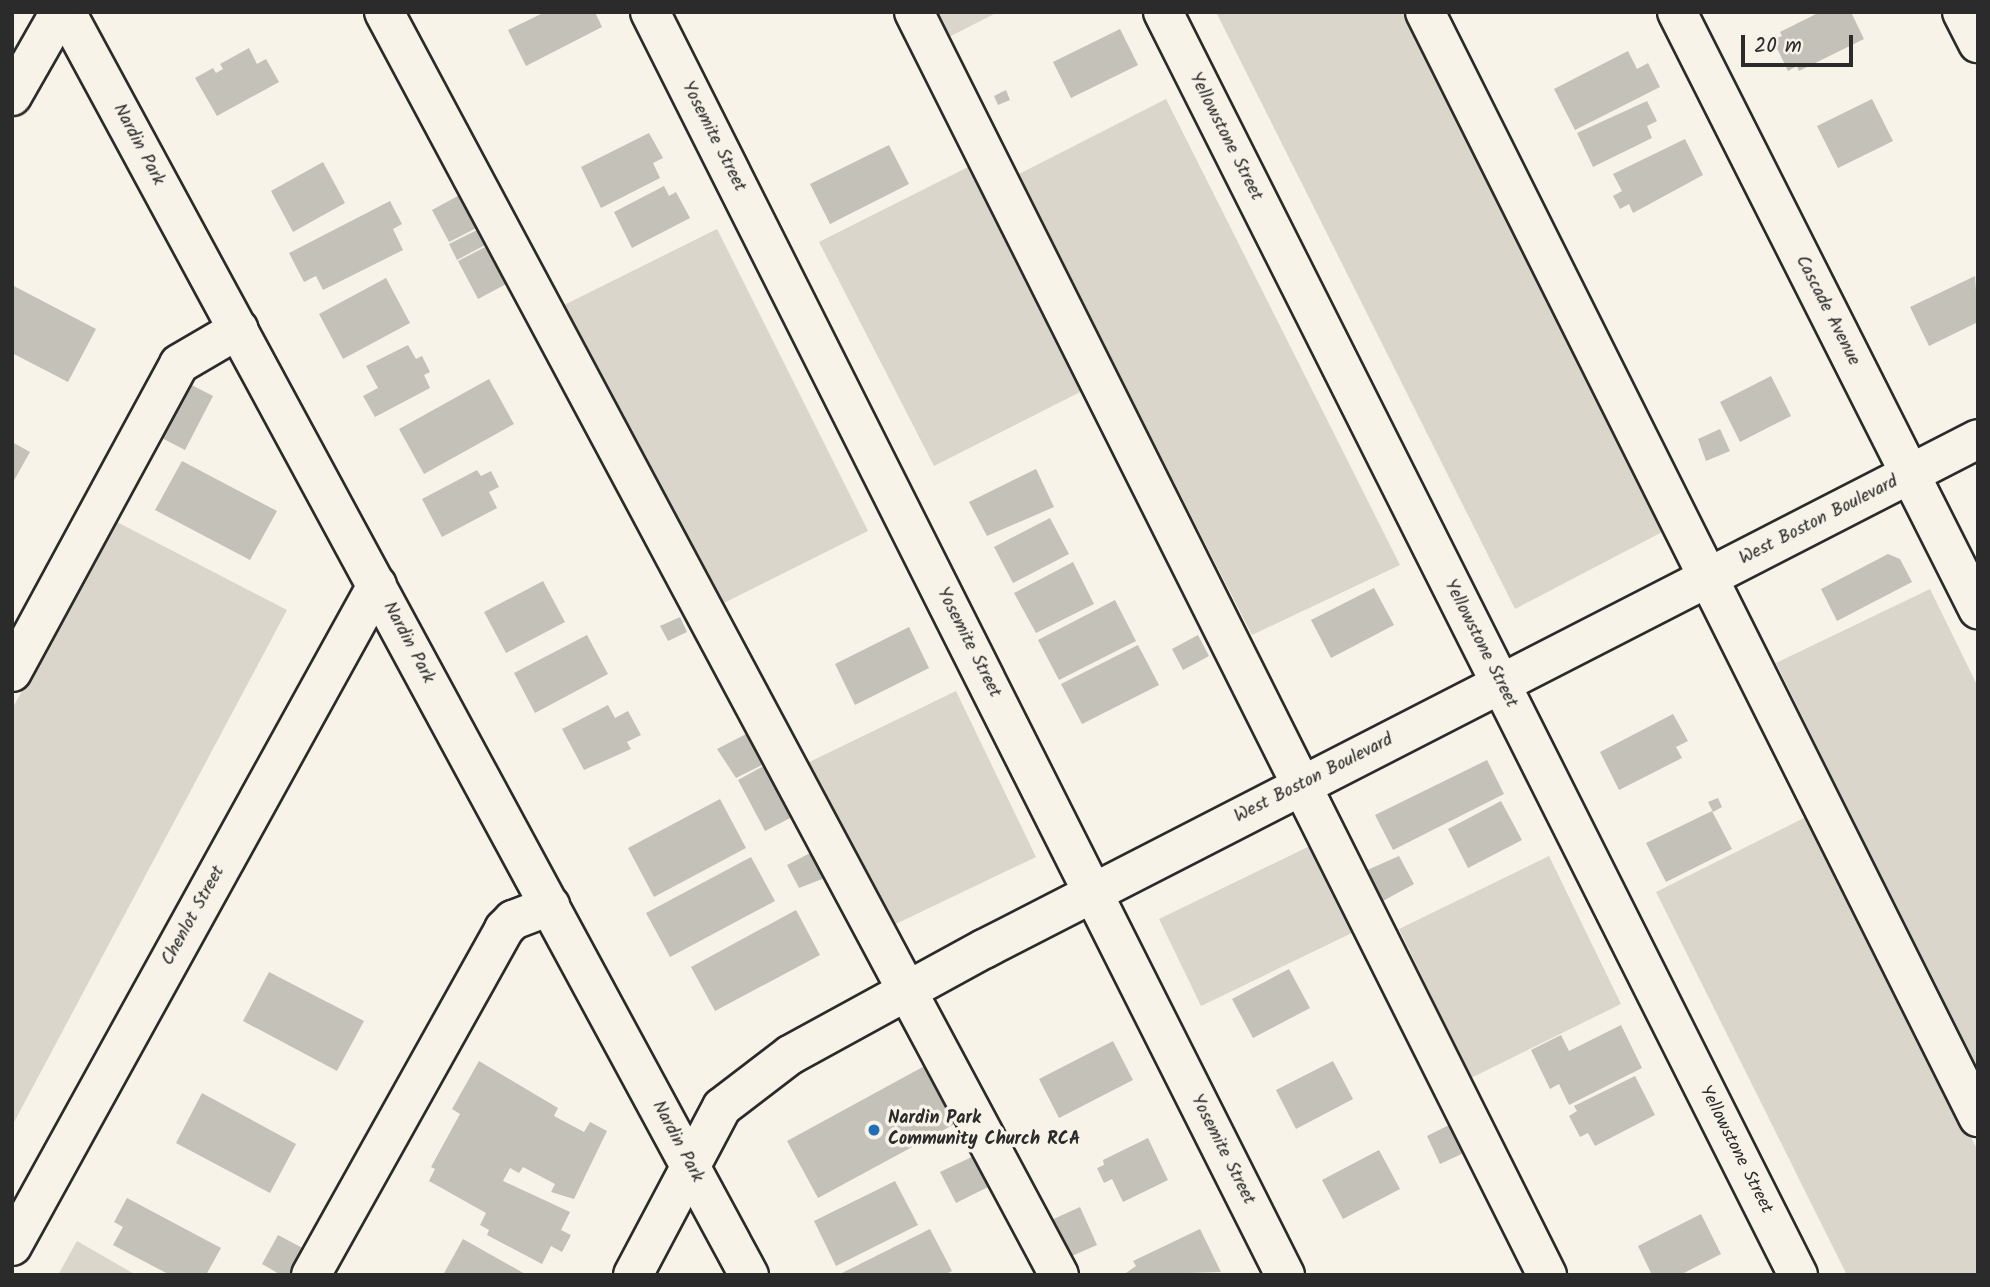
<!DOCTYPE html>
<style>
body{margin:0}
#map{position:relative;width:1990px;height:1287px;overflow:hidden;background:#f7f3e8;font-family:Kalam,sans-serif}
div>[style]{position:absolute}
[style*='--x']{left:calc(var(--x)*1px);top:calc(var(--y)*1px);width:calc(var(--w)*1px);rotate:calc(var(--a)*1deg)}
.green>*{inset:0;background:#dad6cc}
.building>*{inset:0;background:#c4c1b9}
.roads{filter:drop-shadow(2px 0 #2b2b2b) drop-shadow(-2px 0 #2b2b2b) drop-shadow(0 2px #2b2b2b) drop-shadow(0 -2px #2b2b2b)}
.minor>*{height:38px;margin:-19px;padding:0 19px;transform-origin:19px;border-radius:19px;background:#f7f3e8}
.dots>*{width:19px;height:19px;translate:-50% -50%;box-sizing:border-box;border:4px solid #f7f3e8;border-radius:50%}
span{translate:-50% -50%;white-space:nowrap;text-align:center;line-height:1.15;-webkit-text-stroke:7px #f7f3e8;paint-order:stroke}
.street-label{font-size:18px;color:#2b2b2b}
.poi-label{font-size:18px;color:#2b2b2b;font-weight:700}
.left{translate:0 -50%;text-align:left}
.frame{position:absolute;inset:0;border:14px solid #2b2b2b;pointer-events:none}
.scale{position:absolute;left:1741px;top:35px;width:112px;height:32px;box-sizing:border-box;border:4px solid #2b2b2b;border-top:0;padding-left:9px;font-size:21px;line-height:24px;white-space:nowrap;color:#2b2b2b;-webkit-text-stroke:5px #f7f3e8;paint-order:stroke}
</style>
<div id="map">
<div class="green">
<div style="clip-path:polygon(934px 12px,998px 12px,947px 38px)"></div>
<div style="clip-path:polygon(1216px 12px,1403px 12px,1668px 529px,1515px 609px)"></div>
<div style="clip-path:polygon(1166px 99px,1400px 565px,1252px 635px,1017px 175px)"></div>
<div style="clip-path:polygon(974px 164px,1086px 389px,934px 466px,819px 242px)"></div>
<div style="clip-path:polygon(717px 229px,868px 531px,720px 605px,562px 306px)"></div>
<div style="clip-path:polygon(115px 521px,287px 610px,12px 1126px,12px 709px)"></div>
<div style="clip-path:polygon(1930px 589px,1978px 687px,1978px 1075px,1776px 663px)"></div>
<div style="clip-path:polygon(956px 691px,1036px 857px,879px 932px,799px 767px)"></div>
<div style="clip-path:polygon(1810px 815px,1978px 1151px,1978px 1275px,1847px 1275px,1656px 892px)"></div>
<div style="clip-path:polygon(1314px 844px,1356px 931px,1201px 1006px,1159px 919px)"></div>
<div style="clip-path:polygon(1549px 856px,1621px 1004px,1471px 1078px,1399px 929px)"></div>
<div style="clip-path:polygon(77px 1241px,136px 1275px,58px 1275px)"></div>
</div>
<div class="building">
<div style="clip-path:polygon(545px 12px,595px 12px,602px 27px,526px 66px,508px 30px)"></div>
<div style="clip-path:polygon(1820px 12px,1851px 12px,1864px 39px,1799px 71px,1797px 66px,1788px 71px,1773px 40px,1782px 36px,1780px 32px)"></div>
<div style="clip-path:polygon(1120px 29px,1138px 65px,1071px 98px,1053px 62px)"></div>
<div style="clip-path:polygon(249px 48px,257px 64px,266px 59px,279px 82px,217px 116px,195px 78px,213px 68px,216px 73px,223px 69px,220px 64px)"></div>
<div style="clip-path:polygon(1628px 51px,1637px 69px,1648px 63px,1660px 87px,1575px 130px,1554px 89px)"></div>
<div style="clip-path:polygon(1006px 90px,1010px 100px,998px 105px,994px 96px)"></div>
<div style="clip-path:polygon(1872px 99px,1893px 141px,1838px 168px,1817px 126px)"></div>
<div style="clip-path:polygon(1647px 101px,1657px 121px,1647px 126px,1652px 138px,1593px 167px,1577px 133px)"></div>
<div style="clip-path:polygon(649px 133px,663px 158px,653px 163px,660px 178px,601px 208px,581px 167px)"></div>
<div style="clip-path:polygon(1685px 139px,1703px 175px,1633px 213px,1629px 204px,1620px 209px,1613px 196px,1622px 191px,1613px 174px)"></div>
<div style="clip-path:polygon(889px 145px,909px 184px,830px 224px,810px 184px)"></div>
<div style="clip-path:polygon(323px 162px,345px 203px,293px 232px,271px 191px)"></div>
<div style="clip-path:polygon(664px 186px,669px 196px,676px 192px,690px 218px,632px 248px,614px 212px)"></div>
<div style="clip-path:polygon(467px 191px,484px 224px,449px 242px,432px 210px)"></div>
<div style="clip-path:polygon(390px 201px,402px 224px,393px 229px,403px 250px,323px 290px,316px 276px,304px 282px,289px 253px)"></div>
<div style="clip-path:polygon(479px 229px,487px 244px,457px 260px,449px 244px)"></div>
<div style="clip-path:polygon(495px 242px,514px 280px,478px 299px,458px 261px)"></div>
<div style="clip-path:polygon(1975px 276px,1978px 322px,1929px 346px,1910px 307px)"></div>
<div style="clip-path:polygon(386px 278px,410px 323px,343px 359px,319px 314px)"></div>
<div style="clip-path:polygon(12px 285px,96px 329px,68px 382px,12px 353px)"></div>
<div style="clip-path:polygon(408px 345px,416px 359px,422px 356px,430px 372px,424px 375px,430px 388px,375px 417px,363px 396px,378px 388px,366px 366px)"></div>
<div style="clip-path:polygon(1771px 376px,1791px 416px,1740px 442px,1720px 402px)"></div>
<div style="clip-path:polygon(489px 379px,514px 424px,424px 474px,399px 429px)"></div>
<div style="clip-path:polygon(182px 380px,213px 396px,185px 450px,154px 434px)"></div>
<div style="clip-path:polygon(1720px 429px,1730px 451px,1706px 461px,1698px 439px)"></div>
<div style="clip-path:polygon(12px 442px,30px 452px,12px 484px)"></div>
<div style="clip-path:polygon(182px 461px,277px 511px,250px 560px,155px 510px)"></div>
<div style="clip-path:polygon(1036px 469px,1054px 507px,987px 536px,969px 502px)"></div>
<div style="clip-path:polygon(477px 470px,481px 476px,491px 471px,499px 487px,489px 492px,497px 508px,442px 537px,422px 499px)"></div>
<div style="clip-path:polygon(1050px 518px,1069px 554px,1013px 583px,994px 547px)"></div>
<div style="clip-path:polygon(1888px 554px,1900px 559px,1912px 582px,1837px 621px,1821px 589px)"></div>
<div style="clip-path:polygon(1073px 562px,1094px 604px,1036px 633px,1014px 593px)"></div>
<div style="clip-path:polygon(543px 581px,565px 622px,506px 653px,484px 612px)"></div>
<div style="clip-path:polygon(1374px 588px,1394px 625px,1331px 658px,1311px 620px)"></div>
<div style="clip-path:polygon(1115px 600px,1136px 641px,1059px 680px,1038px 640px)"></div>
<div style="clip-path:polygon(680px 617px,687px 632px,668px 641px,660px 626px)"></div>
<div style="clip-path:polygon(909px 627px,929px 668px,855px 705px,835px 664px)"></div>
<div style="clip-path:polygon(587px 635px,608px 674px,535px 713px,514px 673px)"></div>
<div style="clip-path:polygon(1198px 635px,1209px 656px,1183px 670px,1172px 649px)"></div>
<div style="clip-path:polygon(1138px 645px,1159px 685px,1082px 724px,1061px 684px)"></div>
<div style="clip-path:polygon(608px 705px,615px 718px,628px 711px,641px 735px,627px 742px,631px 749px,584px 770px,562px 729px)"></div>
<div style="clip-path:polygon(1673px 714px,1688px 741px,1676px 747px,1682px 758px,1619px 790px,1600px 752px)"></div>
<div style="clip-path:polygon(750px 732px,766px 763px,736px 778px,717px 749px)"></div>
<div style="clip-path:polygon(1487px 760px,1504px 794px,1393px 850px,1375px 815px)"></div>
<div style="clip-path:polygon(769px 763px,796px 815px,765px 831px,738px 780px)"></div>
<div style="clip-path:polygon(1718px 798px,1722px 807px,1713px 812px,1708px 802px)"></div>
<div style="clip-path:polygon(720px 799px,746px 848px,654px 897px,628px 848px)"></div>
<div style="clip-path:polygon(1501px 801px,1522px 840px,1468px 868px,1448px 829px)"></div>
<div style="clip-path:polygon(1712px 811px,1732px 849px,1666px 882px,1646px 843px)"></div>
<div style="clip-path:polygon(816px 850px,830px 876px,799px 888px,787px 865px)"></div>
<div style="clip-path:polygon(1399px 856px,1414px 884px,1381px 902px,1365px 871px)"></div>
<div style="clip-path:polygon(751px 857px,775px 901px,670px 957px,646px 913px)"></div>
<div style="clip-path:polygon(796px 910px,820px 955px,715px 1011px,691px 967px)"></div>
<div style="clip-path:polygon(1289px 969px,1310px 1008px,1253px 1038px,1232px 999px)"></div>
<div style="clip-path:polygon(269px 972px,364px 1021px,337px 1071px,243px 1021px)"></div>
<div style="clip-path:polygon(1621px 1025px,1642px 1068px,1569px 1105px,1559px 1084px,1550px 1089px,1531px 1050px,1561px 1035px,1569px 1051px)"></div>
<div style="clip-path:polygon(1113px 1041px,1133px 1080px,1059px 1118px,1039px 1079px)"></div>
<div style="clip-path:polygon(479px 1061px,558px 1108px,554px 1116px,584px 1132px,590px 1122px,607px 1131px,574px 1199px,551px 1192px,555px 1184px,523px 1167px,519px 1173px,510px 1168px,503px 1181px,570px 1212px,561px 1230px,571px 1235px,562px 1252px,551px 1246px,542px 1264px,487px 1235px,489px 1230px,480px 1225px,486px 1213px,429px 1181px,435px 1169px,431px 1167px,460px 1114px,452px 1109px)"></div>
<div style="clip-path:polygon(1333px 1061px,1353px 1099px,1296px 1129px,1276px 1090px)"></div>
<div style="clip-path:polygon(930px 1063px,962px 1120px,818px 1198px,787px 1141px)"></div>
<div style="clip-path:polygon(1635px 1076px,1655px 1115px,1595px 1146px,1588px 1133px,1580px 1137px,1569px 1116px,1577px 1111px,1574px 1106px)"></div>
<div style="clip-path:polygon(202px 1093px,296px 1144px,270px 1193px,176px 1143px)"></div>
<div style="clip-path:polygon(1457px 1121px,1470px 1150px,1440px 1164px,1427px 1136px)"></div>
<div style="clip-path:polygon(1148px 1138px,1168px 1180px,1123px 1202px,1112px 1179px,1104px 1183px,1097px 1168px,1104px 1165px,1103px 1160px)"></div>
<div style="clip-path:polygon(1379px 1150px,1400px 1189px,1343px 1219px,1322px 1180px)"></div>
<div style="clip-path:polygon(978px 1154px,994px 1184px,956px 1203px,940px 1172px)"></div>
<div style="clip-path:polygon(895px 1181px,918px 1225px,836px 1266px,814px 1221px)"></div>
<div style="clip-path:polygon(127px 1198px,221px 1248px,206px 1275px,170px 1275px,113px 1245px,123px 1227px,114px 1222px)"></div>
<div style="clip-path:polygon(1080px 1207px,1097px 1245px,1065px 1259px,1047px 1222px)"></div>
<div style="clip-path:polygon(1701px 1214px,1721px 1254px,1680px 1275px,1652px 1275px,1638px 1246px)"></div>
<div style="clip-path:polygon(930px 1229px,952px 1271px,944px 1275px,838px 1275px)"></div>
<div style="clip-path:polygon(1200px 1229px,1221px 1272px,1123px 1275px,1136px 1266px,1133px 1261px)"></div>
<div style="clip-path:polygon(278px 1235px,310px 1252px,298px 1275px,281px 1275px,262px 1264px)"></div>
<div style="clip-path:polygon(463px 1239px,527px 1275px,443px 1275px)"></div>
</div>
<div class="roads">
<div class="minor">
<div style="--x:66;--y:12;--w:1436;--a:61.6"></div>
<div style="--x:384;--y:12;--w:1432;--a:61.88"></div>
<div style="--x:650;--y:12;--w:1414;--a:63.31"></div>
<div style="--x:914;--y:12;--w:1413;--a:63.38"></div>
<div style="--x:1163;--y:12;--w:1414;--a:63.31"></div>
<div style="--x:1425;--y:12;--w:1236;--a:63.41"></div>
<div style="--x:1677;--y:12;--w:669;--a:63.24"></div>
<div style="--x:1962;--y:12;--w:35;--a:63"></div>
<div style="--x:12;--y:96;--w:97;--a:-60.3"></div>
<div style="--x:12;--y:672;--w:350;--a:-61.5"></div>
<div style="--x:179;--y:364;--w:69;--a:-30.3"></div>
<div style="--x:12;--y:1246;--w:755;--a:-61.09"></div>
<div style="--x:311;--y:1275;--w:396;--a:-60.8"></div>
<div style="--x:504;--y:929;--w:13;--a:-45"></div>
<div style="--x:513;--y:920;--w:40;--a:-21"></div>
<div style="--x:633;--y:1275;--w:190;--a:-62.1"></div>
<div style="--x:722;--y:1107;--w:86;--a:-37.4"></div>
<div style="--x:790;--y:1055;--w:221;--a:-28.7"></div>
<div style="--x:984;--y:949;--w:1117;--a:-27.16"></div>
</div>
</div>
<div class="dots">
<div style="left:874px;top:1130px;background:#1f6fb2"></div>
</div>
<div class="street-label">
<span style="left:713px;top:137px;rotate:63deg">Yosemite Street</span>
<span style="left:1225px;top:137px;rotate:63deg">Yellowstone Street</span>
<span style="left:138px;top:145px;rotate:62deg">Nardin Park</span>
<span style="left:1827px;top:311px;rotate:63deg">Cascade Avenue</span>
<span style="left:1819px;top:521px;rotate:-27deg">West Boston Boulevard</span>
<span style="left:408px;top:643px;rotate:62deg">Nardin Park</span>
<span style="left:968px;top:643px;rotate:63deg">Yosemite Street</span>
<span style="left:1480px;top:644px;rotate:63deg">Yellowstone Street</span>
<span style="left:1314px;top:779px;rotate:-27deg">West Boston Boulevard</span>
<span style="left:194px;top:916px;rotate:-61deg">Chenlot Street</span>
<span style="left:677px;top:1142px;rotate:62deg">Nardin Park</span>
<span style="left:1222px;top:1150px;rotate:63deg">Yosemite Street</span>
<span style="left:1735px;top:1150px;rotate:63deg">Yellowstone Street</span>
</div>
<div class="poi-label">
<span class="left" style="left:888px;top:1130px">Nardin Park<br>Community Church RCA</span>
</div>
<div class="frame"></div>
<div class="scale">20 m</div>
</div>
